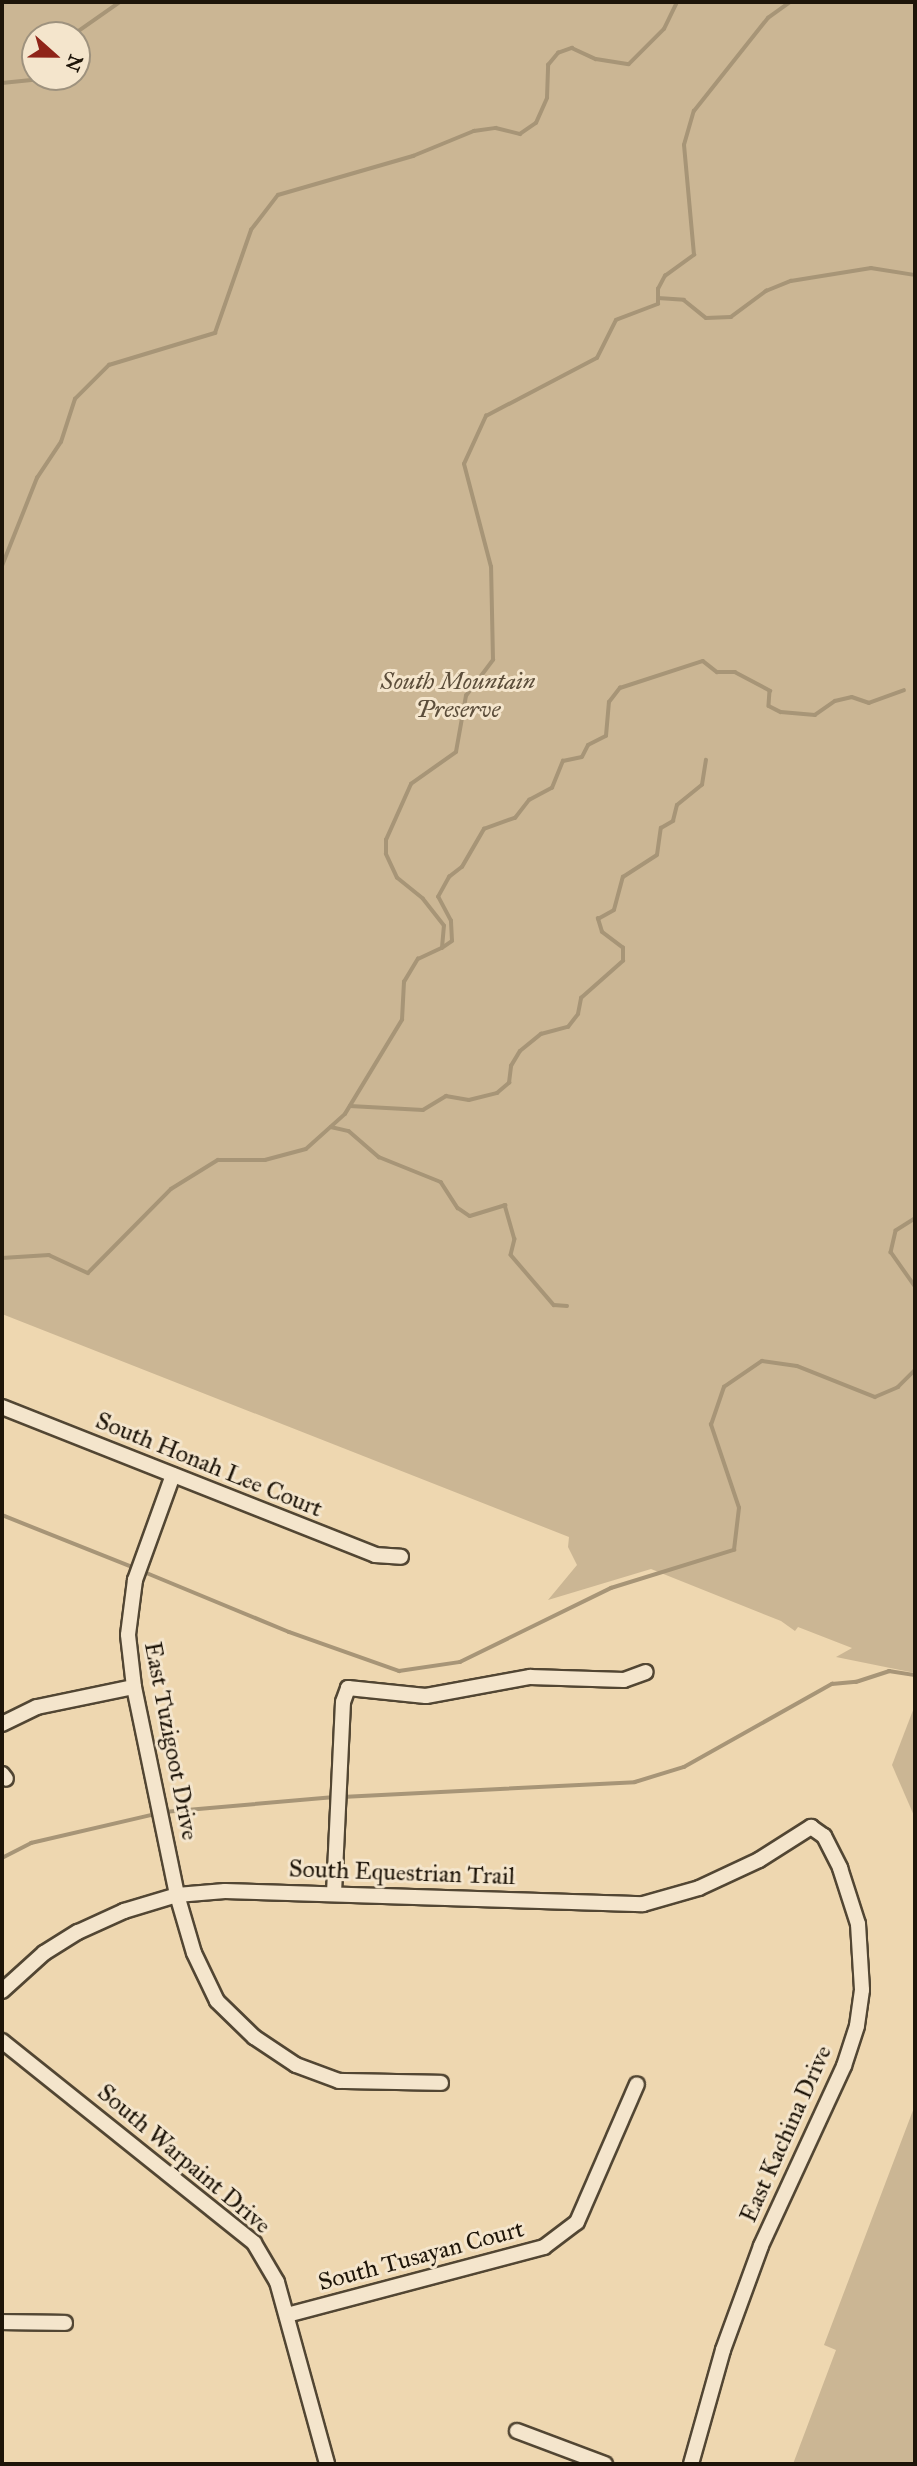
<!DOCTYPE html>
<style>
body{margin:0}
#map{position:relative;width:917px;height:2466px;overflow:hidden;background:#eed7b0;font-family:"IM FELL Great Primer",serif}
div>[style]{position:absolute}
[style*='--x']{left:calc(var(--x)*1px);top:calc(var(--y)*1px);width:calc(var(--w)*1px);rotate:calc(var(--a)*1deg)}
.green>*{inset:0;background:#cbb694}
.stream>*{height:3.5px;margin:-1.75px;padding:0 1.75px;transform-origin:1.75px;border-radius:1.75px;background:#a79577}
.roads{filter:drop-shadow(2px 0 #524633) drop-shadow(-2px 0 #524633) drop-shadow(0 2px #524633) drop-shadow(0 -2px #524633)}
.minor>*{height:14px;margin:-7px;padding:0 7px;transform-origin:7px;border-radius:7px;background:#f4e5cc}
span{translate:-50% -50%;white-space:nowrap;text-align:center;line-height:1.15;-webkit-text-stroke:6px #f4e5cc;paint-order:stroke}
.park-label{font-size:24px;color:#5b4d3a;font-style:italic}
.street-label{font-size:24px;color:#1e1509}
.frame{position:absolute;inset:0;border:4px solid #1e1509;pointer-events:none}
.north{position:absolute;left:21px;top:21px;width:70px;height:70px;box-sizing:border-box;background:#f4e5cc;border:2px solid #9e927e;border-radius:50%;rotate:111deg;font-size:19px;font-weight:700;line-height:28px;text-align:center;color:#1e1509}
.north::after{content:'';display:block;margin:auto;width:24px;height:32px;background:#8f2418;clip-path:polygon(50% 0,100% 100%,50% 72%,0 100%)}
</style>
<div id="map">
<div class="green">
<div style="clip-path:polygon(evenodd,2px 2px,915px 2px,915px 1673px,836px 1657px,852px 1648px,798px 1627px,795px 1631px,781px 1621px,651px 1569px,548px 1600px,577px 1565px,568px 1547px,569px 1537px,2px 1314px,2px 2px,77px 35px,77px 77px,35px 77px,35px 35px,77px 35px)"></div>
<div style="clip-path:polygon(915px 1705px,915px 1818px,892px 1765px)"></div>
<div style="clip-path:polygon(915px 2105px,915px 2464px,793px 2464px,836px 2350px,824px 2345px)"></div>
</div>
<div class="stream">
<div style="--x:73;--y:35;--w:57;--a:-35.1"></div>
<div style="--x:2;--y:83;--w:59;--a:-5.8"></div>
<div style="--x:658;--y:298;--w:26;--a:4"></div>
<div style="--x:684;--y:300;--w:28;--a:39"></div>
<div style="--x:706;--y:318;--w:25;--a:-2"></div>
<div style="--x:731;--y:317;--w:44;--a:-36.6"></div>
<div style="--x:766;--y:291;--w:27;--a:-22"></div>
<div style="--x:791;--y:281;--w:81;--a:-9.2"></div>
<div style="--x:871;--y:268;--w:45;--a:9"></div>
<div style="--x:2;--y:566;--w:95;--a:-68.3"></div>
<div style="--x:37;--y:478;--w:43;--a:-56.3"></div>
<div style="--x:61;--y:442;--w:45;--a:-72"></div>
<div style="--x:75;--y:399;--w:48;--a:-45"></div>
<div style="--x:109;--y:365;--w:111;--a:-16.8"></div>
<div style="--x:215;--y:333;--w:109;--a:-70.7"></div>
<div style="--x:251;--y:230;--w:44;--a:-52.4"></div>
<div style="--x:278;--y:195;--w:141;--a:-16.1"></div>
<div style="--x:413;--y:156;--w:66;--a:-22.3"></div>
<div style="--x:474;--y:131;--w:22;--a:-8"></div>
<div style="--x:496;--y:128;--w:25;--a:14"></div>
<div style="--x:520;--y:134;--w:19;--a:-35"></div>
<div style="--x:536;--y:123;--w:27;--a:-66"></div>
<div style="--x:547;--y:98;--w:33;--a:-88"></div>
<div style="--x:548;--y:65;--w:16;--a:-50"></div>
<div style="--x:558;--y:53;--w:15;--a:-20"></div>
<div style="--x:572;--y:48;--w:26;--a:25"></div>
<div style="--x:596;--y:59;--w:33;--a:9"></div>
<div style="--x:629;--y:64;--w:49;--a:-45"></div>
<div style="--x:664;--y:29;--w:30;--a:-64"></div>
<div style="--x:442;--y:948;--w:12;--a:-35"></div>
<div style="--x:452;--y:941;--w:20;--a:-93"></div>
<div style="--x:451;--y:921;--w:27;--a:-118"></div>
<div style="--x:438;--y:897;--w:23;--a:-61"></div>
<div style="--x:449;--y:877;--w:16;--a:-38"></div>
<div style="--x:462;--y:867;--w:44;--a:-59.9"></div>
<div style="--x:484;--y:829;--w:33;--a:-20"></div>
<div style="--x:515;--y:818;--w:23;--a:-52"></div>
<div style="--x:529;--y:800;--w:26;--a:-28"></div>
<div style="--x:552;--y:788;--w:29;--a:-68"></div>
<div style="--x:563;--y:761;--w:19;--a:-12"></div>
<div style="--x:582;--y:757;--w:13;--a:-63"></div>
<div style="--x:588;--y:745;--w:20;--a:-27"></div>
<div style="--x:606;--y:736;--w:34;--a:-85"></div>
<div style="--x:609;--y:702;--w:18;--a:-52"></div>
<div style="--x:620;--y:688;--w:87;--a:-18"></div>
<div style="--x:703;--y:661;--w:18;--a:38"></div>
<div style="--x:717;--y:672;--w:18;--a:0"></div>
<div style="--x:735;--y:672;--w:40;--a:28"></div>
<div style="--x:770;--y:691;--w:15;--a:94"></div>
<div style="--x:769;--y:706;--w:13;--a:27"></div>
<div style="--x:781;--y:712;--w:34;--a:5"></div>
<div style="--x:815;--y:715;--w:24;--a:-35"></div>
<div style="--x:835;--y:701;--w:17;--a:-13"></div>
<div style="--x:852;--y:697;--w:18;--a:19"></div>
<div style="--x:869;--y:703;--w:37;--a:-20"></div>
<div style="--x:350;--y:1106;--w:73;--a:3.1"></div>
<div style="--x:423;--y:1110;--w:27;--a:-31"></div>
<div style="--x:446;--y:1096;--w:23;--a:10"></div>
<div style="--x:469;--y:1100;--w:29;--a:-14"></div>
<div style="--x:497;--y:1093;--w:16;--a:-40"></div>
<div style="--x:509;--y:1083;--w:17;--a:-83"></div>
<div style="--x:511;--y:1066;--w:17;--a:-59"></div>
<div style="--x:520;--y:1051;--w:27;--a:-39"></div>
<div style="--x:541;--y:1034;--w:28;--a:-15"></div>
<div style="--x:568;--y:1027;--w:16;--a:-52"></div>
<div style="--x:578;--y:1014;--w:16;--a:-79"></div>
<div style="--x:581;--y:998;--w:56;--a:-41.4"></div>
<div style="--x:623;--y:961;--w:13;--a:-90"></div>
<div style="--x:623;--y:948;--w:26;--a:-143"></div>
<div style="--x:602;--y:932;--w:14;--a:-107"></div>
<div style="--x:598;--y:919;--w:18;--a:-29"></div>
<div style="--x:614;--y:910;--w:34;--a:-75"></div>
<div style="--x:623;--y:877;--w:40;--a:-32.9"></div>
<div style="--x:657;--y:855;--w:27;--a:-82"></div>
<div style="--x:661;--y:828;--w:14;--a:-30"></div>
<div style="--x:673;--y:821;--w:16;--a:-76"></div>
<div style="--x:677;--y:805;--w:32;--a:-39"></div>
<div style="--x:702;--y:785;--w:25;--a:-81"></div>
<div style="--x:331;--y:1127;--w:18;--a:13"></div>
<div style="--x:349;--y:1131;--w:40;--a:41"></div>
<div style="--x:379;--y:1157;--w:67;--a:22"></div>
<div style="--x:441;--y:1182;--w:31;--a:57"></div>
<div style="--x:458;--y:1208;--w:14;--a:34"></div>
<div style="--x:470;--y:1216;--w:37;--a:-17"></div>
<div style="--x:505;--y:1205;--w:35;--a:74"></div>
<div style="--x:515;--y:1239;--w:16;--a:104"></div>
<div style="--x:511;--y:1255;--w:66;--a:49.3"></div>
<div style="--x:554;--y:1305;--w:13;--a:4"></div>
<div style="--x:915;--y:1219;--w:22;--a:148"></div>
<div style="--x:896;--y:1231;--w:22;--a:103"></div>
<div style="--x:891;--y:1252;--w:42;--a:54.8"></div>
<div style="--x:2;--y:1258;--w:47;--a:-3.7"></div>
<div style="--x:49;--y:1255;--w:43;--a:24.8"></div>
<div style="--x:88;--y:1273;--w:118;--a:-45.3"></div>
<div style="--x:171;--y:1189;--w:55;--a:-31.7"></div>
<div style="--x:218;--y:1160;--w:47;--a:0"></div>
<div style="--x:265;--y:1160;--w:42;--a:-15"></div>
<div style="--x:306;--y:1149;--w:52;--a:-41.9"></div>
<div style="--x:345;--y:1114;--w:110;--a:-58.8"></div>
<div style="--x:402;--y:1020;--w:38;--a:-87"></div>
<div style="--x:404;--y:982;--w:27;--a:-59"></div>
<div style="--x:418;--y:959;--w:26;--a:-25"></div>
<div style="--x:442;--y:948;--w:22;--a:-85"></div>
<div style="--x:444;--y:926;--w:34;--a:-128"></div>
<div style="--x:423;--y:899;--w:33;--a:-141"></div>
<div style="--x:397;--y:878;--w:26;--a:-115"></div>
<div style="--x:386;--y:854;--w:14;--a:-90"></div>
<div style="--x:386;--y:840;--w:61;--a:-65.9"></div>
<div style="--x:411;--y:784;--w:55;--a:-35.4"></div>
<div style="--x:456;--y:752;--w:57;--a:-79.9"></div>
<div style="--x:466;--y:696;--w:45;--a:-53.1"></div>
<div style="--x:493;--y:660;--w:93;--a:-91.2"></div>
<div style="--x:491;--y:567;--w:106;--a:-104.7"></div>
<div style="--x:464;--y:464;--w:53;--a:-65.4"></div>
<div style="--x:486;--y:416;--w:125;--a:-27.6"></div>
<div style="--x:597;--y:358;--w:42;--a:-63.4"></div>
<div style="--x:616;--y:320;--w:45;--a:-20.9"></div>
<div style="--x:658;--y:304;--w:15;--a:-90"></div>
<div style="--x:658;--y:289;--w:15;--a:-62"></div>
<div style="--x:665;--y:276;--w:36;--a:-36"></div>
<div style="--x:694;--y:255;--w:110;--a:-95.2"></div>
<div style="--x:684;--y:145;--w:35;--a:-74"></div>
<div style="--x:694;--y:111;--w:119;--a:-51.5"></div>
<div style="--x:768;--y:18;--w:27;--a:-36"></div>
<div style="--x:2;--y:1515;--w:143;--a:21.7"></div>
<div style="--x:142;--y:1571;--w:159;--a:22.5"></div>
<div style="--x:289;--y:1632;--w:117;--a:19.5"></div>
<div style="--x:399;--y:1671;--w:62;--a:-8.4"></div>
<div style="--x:460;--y:1662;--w:168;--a:-26.1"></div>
<div style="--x:611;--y:1588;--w:129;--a:-17.2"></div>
<div style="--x:734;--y:1550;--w:42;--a:-83.2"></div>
<div style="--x:739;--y:1508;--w:88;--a:-108.6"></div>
<div style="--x:711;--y:1425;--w:40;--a:-71.1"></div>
<div style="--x:724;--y:1387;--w:46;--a:-34.4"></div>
<div style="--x:762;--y:1361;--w:35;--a:8"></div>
<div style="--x:797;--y:1366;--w:84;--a:21.7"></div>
<div style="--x:875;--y:1397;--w:25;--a:-23"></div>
<div style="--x:898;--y:1387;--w:24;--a:-45"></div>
<div style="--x:342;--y:1797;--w:293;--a:-2.9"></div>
<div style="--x:635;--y:1782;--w:51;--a:-17"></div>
<div style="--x:684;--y:1767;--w:170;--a:-29.3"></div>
<div style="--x:832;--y:1684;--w:24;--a:-5"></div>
<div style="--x:856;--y:1682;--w:35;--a:-18"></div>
<div style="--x:889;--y:1671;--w:26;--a:9"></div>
<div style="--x:164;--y:1812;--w:171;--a:-5"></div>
<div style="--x:2;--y:1858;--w:33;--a:-27"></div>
<div style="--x:31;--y:1843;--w:128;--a:-13.1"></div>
</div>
<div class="roads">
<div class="minor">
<div style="--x:2;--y:1407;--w:401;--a:21.6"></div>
<div style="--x:375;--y:1555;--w:26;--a:4"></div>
<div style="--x:173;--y:1475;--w:112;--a:109.9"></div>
<div style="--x:135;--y:1580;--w:55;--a:97.3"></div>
<div style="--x:128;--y:1635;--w:52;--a:83.4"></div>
<div style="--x:134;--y:1687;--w:212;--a:78.3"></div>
<div style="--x:177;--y:1895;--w:60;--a:73.7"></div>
<div style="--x:194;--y:1953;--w:53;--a:64.4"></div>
<div style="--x:217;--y:2001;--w:52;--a:44.2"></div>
<div style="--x:254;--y:2037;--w:50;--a:33.7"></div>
<div style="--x:296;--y:2065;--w:46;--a:20.4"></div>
<div style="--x:339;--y:2081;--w:102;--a:1.1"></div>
<div style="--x:2;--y:1724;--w:39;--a:-26"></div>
<div style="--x:37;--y:1707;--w:99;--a:-11.7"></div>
<div style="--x:2;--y:1774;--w:6;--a:51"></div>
<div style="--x:334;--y:1893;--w:191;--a:-87.3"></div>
<div style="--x:343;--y:1702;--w:15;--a:-70"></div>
<div style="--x:348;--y:1688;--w:78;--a:5.9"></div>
<div style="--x:426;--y:1696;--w:106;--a:-10.4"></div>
<div style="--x:530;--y:1677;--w:94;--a:1.8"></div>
<div style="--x:624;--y:1680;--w:23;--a:-20"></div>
<div style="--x:2;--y:1991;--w:57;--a:-42.1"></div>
<div style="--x:44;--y:1953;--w:40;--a:-32"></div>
<div style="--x:78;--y:1932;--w:51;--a:-24.5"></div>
<div style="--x:124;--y:1911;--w:55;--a:-16.8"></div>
<div style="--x:177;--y:1895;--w:48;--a:-4.8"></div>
<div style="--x:225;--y:1891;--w:418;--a:1.8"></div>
<div style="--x:643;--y:1904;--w:58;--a:-15.9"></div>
<div style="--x:699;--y:1888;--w:66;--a:-25"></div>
<div style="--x:759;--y:1860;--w:62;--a:-32.4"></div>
<div style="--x:811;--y:1827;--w:16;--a:35"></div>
<div style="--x:824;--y:1836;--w:36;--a:63"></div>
<div style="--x:840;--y:1868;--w:59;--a:72.2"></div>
<div style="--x:858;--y:1924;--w:66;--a:86.5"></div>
<div style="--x:862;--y:1990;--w:36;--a:98"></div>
<div style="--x:857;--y:2026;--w:42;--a:108"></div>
<div style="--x:844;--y:2066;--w:198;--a:114.8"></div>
<div style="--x:761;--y:2246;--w:111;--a:110.1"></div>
<div style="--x:723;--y:2350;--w:118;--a:105.7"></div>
<div style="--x:2;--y:2041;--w:323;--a:38.7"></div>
<div style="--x:254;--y:2243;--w:45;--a:59.5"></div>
<div style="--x:277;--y:2282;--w:189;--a:74.6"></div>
<div style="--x:287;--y:2315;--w:266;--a:-14.8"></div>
<div style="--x:544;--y:2247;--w:41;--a:-37.1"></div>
<div style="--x:577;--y:2222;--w:150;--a:-66.5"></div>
<div style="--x:2;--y:2322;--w:63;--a:0.9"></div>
<div style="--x:517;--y:2431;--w:94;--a:20.6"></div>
</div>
</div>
<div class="park-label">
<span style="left:458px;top:696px">South Mountain<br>Preserve</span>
</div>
<div class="street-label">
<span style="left:209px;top:1465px;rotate:22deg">South Honah Lee Court</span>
<span style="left:171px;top:1741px;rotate:79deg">East Tuzigoot Drive</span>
<span style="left:402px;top:1873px;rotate:2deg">South Equestrian Trail</span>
<span style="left:786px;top:2134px;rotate:-66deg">East Kachina Drive</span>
<span style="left:184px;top:2159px;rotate:40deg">South Warpaint Drive</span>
<span style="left:421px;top:2256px;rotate:-15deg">South Tusayan Court</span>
</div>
<div class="frame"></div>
<div class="north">N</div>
</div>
